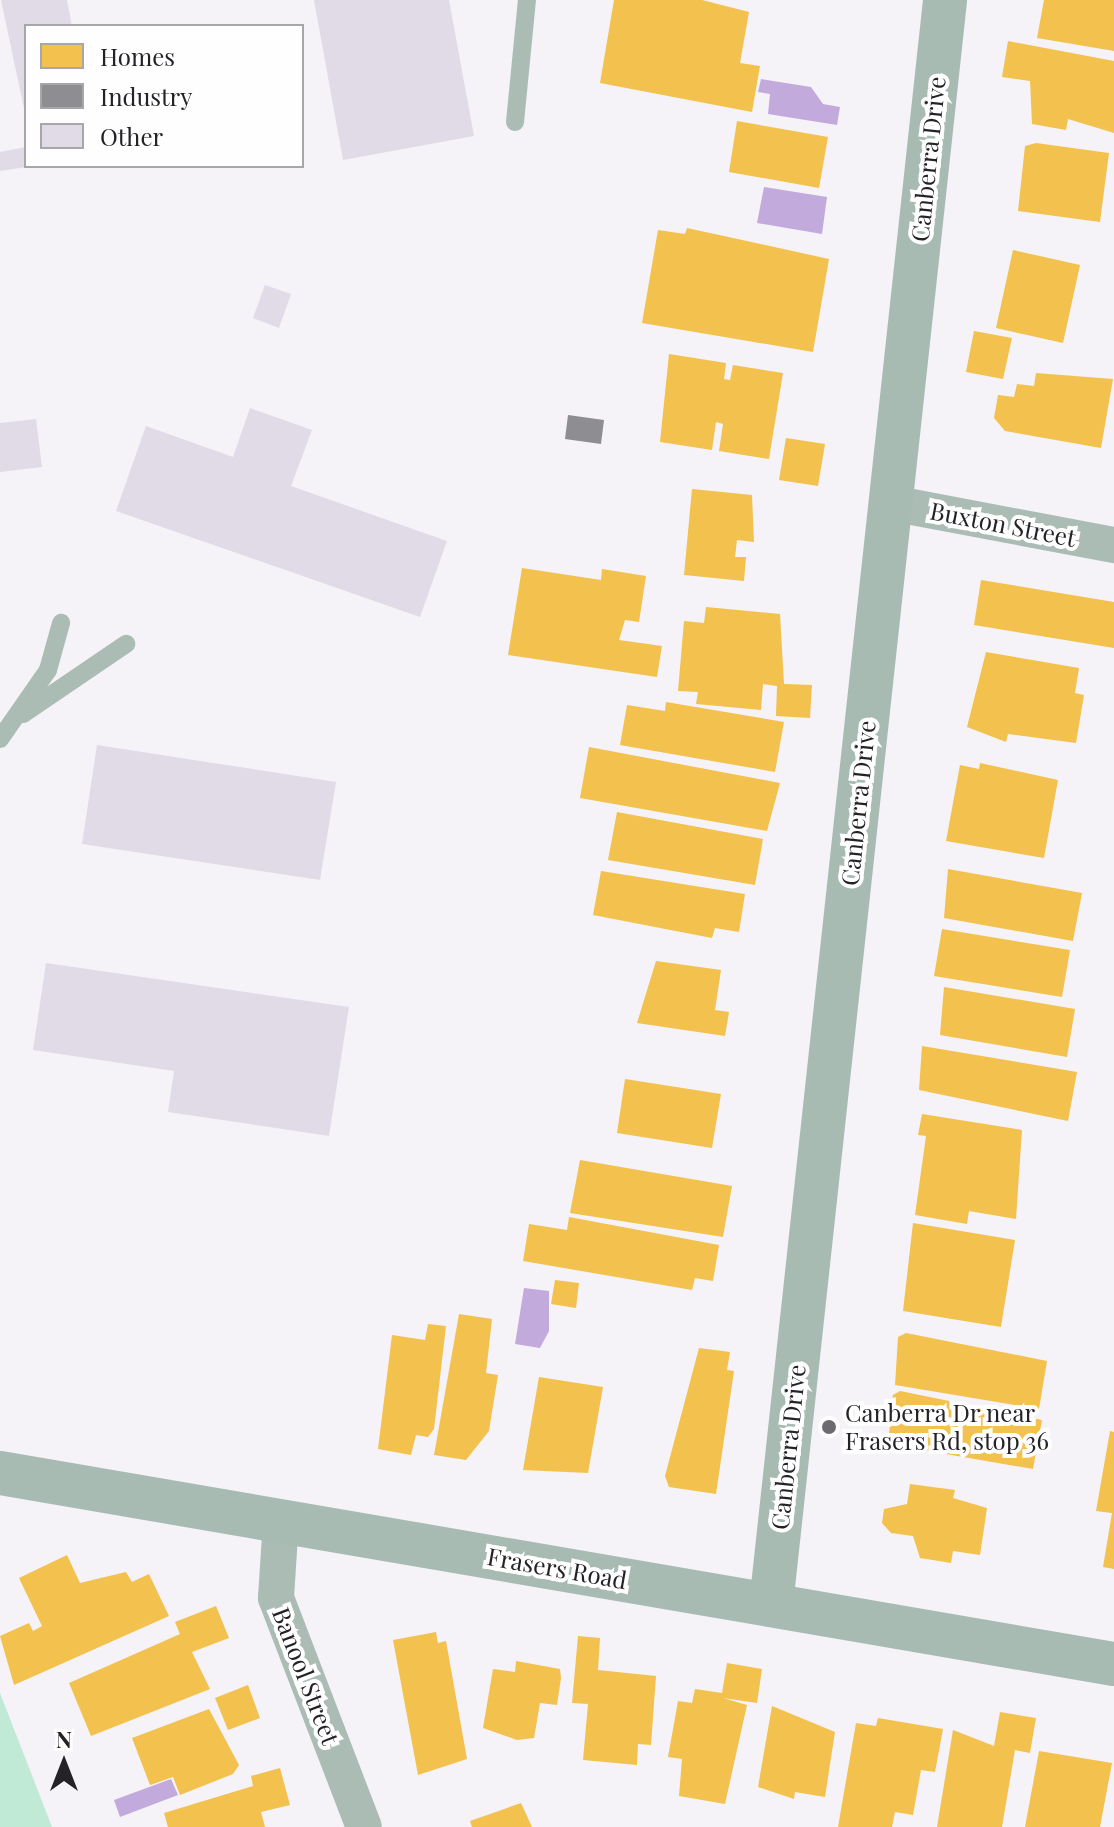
<!DOCTYPE html>
<style>
body{margin:0}
#map{position:relative;width:1114px;height:1827px;overflow:hidden;background:#f5f2f8;font-family:"Playfair Display",serif}
div>[style]{position:absolute}
[style*='--x']{left:calc(var(--x)*1px);top:calc(var(--y)*1px);width:calc(var(--w)*1px);rotate:calc(var(--a)*1deg)}
.green>*{inset:0;background:#c0e9d6}
.water>*{inset:0;background:#c3aadd}
.homes>*{inset:0;background:#f2c14e}
.industry>*{inset:0;background:#8d8d92}
.building>*{inset:0;background:#e1dbe8}
.lane>*{height:18px;margin:-9px;padding:0 9px;transform-origin:9px;border-radius:9px;background:#abbcb4}
.street>*{height:36px;margin:-18px;padding:0 18px;transform-origin:18px;border-radius:18px;background:#abbcb4}
.secondary>*{height:44px;margin:-22px;padding:0 22px;transform-origin:22px;border-radius:22px;background:#a8bbb3}
.dots>*{width:22px;height:22px;translate:-50% -50%;box-sizing:border-box;border:4px solid #fefefe;border-radius:50%}
span{translate:-50% -50%;white-space:nowrap;text-align:center;line-height:1.15;-webkit-text-stroke:8px #fefefe;paint-order:stroke}
.street-label{font-size:24px;color:#242227}
.poi-label{font-size:24px;color:#242227}
.left{translate:0 -50%;text-align:left}
.legend{position:absolute;left:24px;top:24px;width:280px;height:144px;box-sizing:border-box;background:#fefefe;border:2px solid #a7a6a8;margin:0;padding:10px 14px;list-style:none;font-size:24px;color:#242227}
.legend li{display:flex;align-items:center;gap:16px;height:40px}
.legend b{width:40px;border:2px solid #a7a6a8}
.north{position:absolute;left:24px;top:1723px;width:80px;height:80px;-webkit-text-stroke:6px #fefefe;paint-order:stroke;rotate:0deg;font-size:22px;font-weight:700;line-height:32px;text-align:center;color:#242227}
.north::after{content:'';display:block;margin:auto;width:28px;height:36px;background:#242227;clip-path:polygon(50% 0,100% 100%,50% 72%,0 100%)}
</style>
<div id="map">
<div class="green">
<div style="clip-path:polygon(0 1693px,52px 1827px,0 1827px)"></div>
</div>
<div class="water">
<div style="clip-path:polygon(761px 79px,811px 87px,823px 104px,840px 107px,837px 125px,768px 114px,770px 94px,758px 92px)"></div>
<div style="clip-path:polygon(764px 187px,827px 197px,822px 234px,757px 223px)"></div>
<div style="clip-path:polygon(524px 1288px,549px 1291px,549px 1331px,540px 1348px,515px 1344px)"></div>
<div style="clip-path:polygon(171px 1779px,178px 1795px,120px 1817px,114px 1800px)"></div>
</div>
<div class="homes">
<div style="clip-path:polygon(614px 0,702px 0,749px 12px,740px 63px,760px 66px,752px 112px,600px 83px)"></div>
<div style="clip-path:polygon(1044px 0,1114px 0,1114px 51px,1037px 38px)"></div>
<div style="clip-path:polygon(1008px 41px,1114px 61px,1114px 133px,1068px 119px,1066px 130px,1032px 124px,1030px 81px,1002px 77px)"></div>
<div style="clip-path:polygon(737px 121px,828px 137px,819px 188px,729px 172px)"></div>
<div style="clip-path:polygon(1036px 143px,1109px 153px,1100px 222px,1018px 211px,1025px 146px)"></div>
<div style="clip-path:polygon(687px 228px,829px 259px,813px 352px,642px 323px,658px 230px,685px 234px)"></div>
<div style="clip-path:polygon(1013px 250px,1080px 265px,1063px 343px,996px 328px)"></div>
<div style="clip-path:polygon(974px 331px,1012px 338px,1003px 379px,966px 372px)"></div>
<div style="clip-path:polygon(669px 354px,726px 363px,724px 379px,730px 380px,733px 365px,783px 373px,769px 459px,719px 451px,723px 424px,716px 422px,712px 450px,660px 442px)"></div>
<div style="clip-path:polygon(1036px 373px,1113px 379px,1101px 448px,1005px 431px,994px 418px,998px 395px,1014px 397px,1017px 384px,1034px 386px)"></div>
<div style="clip-path:polygon(786px 438px,825px 444px,818px 486px,779px 480px)"></div>
<div style="clip-path:polygon(692px 489px,752px 495px,754px 542px,737px 540px,735px 557px,746px 557px,744px 581px,684px 575px)"></div>
<div style="clip-path:polygon(522px 568px,601px 580px,602px 569px,646px 576px,639px 622px,625px 620px,619px 640px,662px 646px,657px 677px,508px 655px)"></div>
<div style="clip-path:polygon(981px 580px,1114px 602px,1114px 648px,974px 625px)"></div>
<div style="clip-path:polygon(706px 607px,780px 614px,784px 684px,812px 685px,810px 718px,776px 716px,777px 686px,763px 684px,761px 710px,696px 704px,698px 692px,678px 691px,684px 621px,704px 623px)"></div>
<div style="clip-path:polygon(986px 652px,1079px 668px,1075px 693px,1084px 695px,1076px 743px,1008px 734px,1006px 742px,967px 727px)"></div>
<div style="clip-path:polygon(666px 702px,784px 722px,775px 772px,620px 745px,627px 705px,665px 711px)"></div>
<div style="clip-path:polygon(589px 747px,780px 783px,767px 831px,580px 798px)"></div>
<div style="clip-path:polygon(980px 763px,1058px 780px,1044px 858px,946px 841px,960px 765px,979px 769px)"></div>
<div style="clip-path:polygon(617px 812px,763px 839px,755px 885px,608px 860px)"></div>
<div style="clip-path:polygon(948px 869px,1082px 893px,1073px 941px,944px 918px)"></div>
<div style="clip-path:polygon(601px 871px,745px 894px,739px 932px,715px 928px,712px 938px,593px 915px)"></div>
<div style="clip-path:polygon(942px 929px,1070px 950px,1062px 997px,934px 976px)"></div>
<div style="clip-path:polygon(656px 961px,721px 970px,715px 1010px,729px 1012px,725px 1036px,637px 1023px)"></div>
<div style="clip-path:polygon(944px 987px,1075px 1009px,1067px 1057px,940px 1035px)"></div>
<div style="clip-path:polygon(922px 1046px,1077px 1072px,1068px 1121px,919px 1090px)"></div>
<div style="clip-path:polygon(625px 1079px,721px 1094px,712px 1148px,617px 1133px)"></div>
<div style="clip-path:polygon(922px 1114px,1022px 1130px,1016px 1219px,969px 1211px,967px 1224px,915px 1215px,926px 1136px,918px 1135px)"></div>
<div style="clip-path:polygon(580px 1160px,732px 1186px,723px 1237px,570px 1213px)"></div>
<div style="clip-path:polygon(569px 1217px,719px 1245px,713px 1281px,695px 1278px,692px 1290px,523px 1261px,529px 1224px,567px 1230px)"></div>
<div style="clip-path:polygon(913px 1223px,1015px 1240px,1001px 1327px,903px 1311px)"></div>
<div style="clip-path:polygon(555px 1280px,579px 1283px,576px 1308px,551px 1304px)"></div>
<div style="clip-path:polygon(459px 1314px,492px 1319px,486px 1373px,498px 1375px,489px 1431px,466px 1460px,434px 1455px)"></div>
<div style="clip-path:polygon(428px 1324px,446px 1326px,434px 1429px,428px 1437px,416px 1435px,411px 1455px,378px 1449px,392px 1335px,425px 1340px)"></div>
<div style="clip-path:polygon(906px 1333px,1047px 1361px,1039px 1409px,895px 1385px,898px 1337px)"></div>
<div style="clip-path:polygon(699px 1348px,730px 1352px,727px 1370px,734px 1371px,716px 1494px,669px 1487px,665px 1476px)"></div>
<div style="clip-path:polygon(539px 1377px,603px 1387px,588px 1473px,523px 1470px)"></div>
<div style="clip-path:polygon(900px 1391px,1042px 1420px,1033px 1469px,888px 1444px,893px 1395px)"></div>
<div style="clip-path:polygon(1110px 1431px,1114px 1432px,1114px 1569px,1103px 1567px,1112px 1513px,1096px 1511px)"></div>
<div style="clip-path:polygon(910px 1484px,955px 1490px,953px 1498px,987px 1508px,980px 1555px,953px 1551px,951px 1563px,920px 1558px,913px 1536px,891px 1533px,882px 1523px,884px 1509px,907px 1504px)"></div>
<div style="clip-path:polygon(67px 1555px,80px 1583px,126px 1572px,132px 1582px,149px 1574px,169px 1616px,14px 1685px,0 1636px,29px 1623px,33px 1631px,42px 1626px,19px 1578px)"></div>
<div style="clip-path:polygon(216px 1606px,229px 1638px,192px 1652px,210px 1689px,91px 1736px,69px 1683px,180px 1634px,175px 1622px)"></div>
<div style="clip-path:polygon(436px 1632px,438px 1643px,446px 1641px,467px 1759px,418px 1775px,393px 1640px)"></div>
<div style="clip-path:polygon(578px 1636px,600px 1638px,598px 1670px,656px 1676px,651px 1745px,638px 1744px,637px 1765px,583px 1760px,588px 1704px,572px 1703px)"></div>
<div style="clip-path:polygon(516px 1661px,560px 1669px,561px 1678px,557px 1705px,540px 1703px,534px 1738px,517px 1740px,483px 1728px,493px 1669px,515px 1672px)"></div>
<div style="clip-path:polygon(727px 1663px,762px 1669px,757px 1703px,723px 1698px,747px 1705px,725px 1804px,679px 1796px,682px 1759px,668px 1757px,678px 1701px,692px 1703px,695px 1689px,722px 1693px)"></div>
<div style="clip-path:polygon(248px 1685px,260px 1718px,228px 1730px,215px 1698px)"></div>
<div style="clip-path:polygon(772px 1706px,835px 1732px,825px 1797px,795px 1792px,794px 1799px,758px 1787px)"></div>
<div style="clip-path:polygon(209px 1709px,239px 1765px,233px 1774px,180px 1795px,173px 1777px,150px 1785px,132px 1738px)"></div>
<div style="clip-path:polygon(1000px 1712px,1036px 1718px,1030px 1753px,1015px 1750px,1002px 1827px,937px 1827px,953px 1730px,994px 1746px)"></div>
<div style="clip-path:polygon(878px 1718px,943px 1729px,935px 1772px,921px 1770px,913px 1815px,895px 1812px,892px 1827px,838px 1827px,856px 1723px,876px 1726px)"></div>
<div style="clip-path:polygon(1039px 1751px,1112px 1763px,1100px 1827px,1025px 1827px)"></div>
<div style="clip-path:polygon(280px 1768px,290px 1805px,261px 1812px,265px 1827px,168px 1827px,164px 1813px,253px 1786px,251px 1776px)"></div>
<div style="clip-path:polygon(521px 1803px,532px 1827px,472px 1827px,470px 1821px)"></div>
</div>
<div class="industry">
<div style="clip-path:polygon(568px 415px,604px 420px,601px 444px,565px 439px)"></div>
</div>
<div class="building">
<div style="clip-path:polygon(1px 0,67px 0,72px 26px,26px 26px,26px 118px)"></div>
<div style="clip-path:polygon(314px 0,449px 0,474px 136px,343px 160px)"></div>
<div style="clip-path:polygon(26px 147px,26px 167px,0 171px,0 152px)"></div>
<div style="clip-path:polygon(265px 285px,291px 294px,279px 328px,253px 318px)"></div>
<div style="clip-path:polygon(250px 408px,312px 430px,291px 486px,447px 541px,420px 617px,116px 511px,146px 426px,233px 457px)"></div>
<div style="clip-path:polygon(36px 419px,42px 467px,0 472px,0 423px)"></div>
<div style="clip-path:polygon(97px 745px,336px 782px,320px 880px,82px 844px)"></div>
<div style="clip-path:polygon(46px 963px,349px 1007px,329px 1136px,168px 1112px,174px 1071px,33px 1050px)"></div>
</div>
<div class="lane">
<div style="--x:515;--y:122;--w:123;--a:-84.4"></div>
<div style="--x:23;--y:714;--w:125;--a:-34.2"></div>
<div style="--x:0;--y:739;--w:84;--a:-55.2"></div>
<div style="--x:48;--y:670;--w:49;--a:-74.5"></div>
</div>
<div class="street">
<div style="--x:891;--y:503;--w:227;--a:10.7"></div>
<div style="--x:281;--y:1520;--w:78;--a:93.7"></div>
<div style="--x:276;--y:1598;--w:245;--a:69"></div>
</div>
<div class="secondary">
<div style="--x:0;--y:1473;--w:1130;--a:9.73"></div>
<div style="--x:771;--y:1605;--w:1614;--a:-83.81"></div>
</div>
<div class="dots">
<div style="left:829px;top:1427px;background:#6d6b70"></div>
</div>
<div class="street-label">
<span style="left:928px;top:159px;rotate:-84deg">Canberra Drive</span>
<span style="left:1003px;top:524px;rotate:11deg">Buxton Street</span>
<span style="left:858px;top:803px;rotate:-84deg">Canberra Drive</span>
<span style="left:788px;top:1447px;rotate:-84deg">Canberra Drive</span>
<span style="left:557px;top:1568px;rotate:10deg">Frasers Road</span>
<span style="left:306px;top:1676px;rotate:69deg">Banool Street</span>
</div>
<div class="poi-label">
<span class="left" style="left:845px;top:1427px">Canberra Dr near<br>Frasers Rd, stop 36</span>
</div>
<ul class="legend">
<li><b style="height:22px;background:#f2c14e"></b>Homes</li>
<li><b style="height:22px;background:#8d8d92"></b>Industry</li>
<li><b style="height:22px;background:#e1dbe8"></b>Other</li>
</ul>
<div class="north">N</div>
</div>
